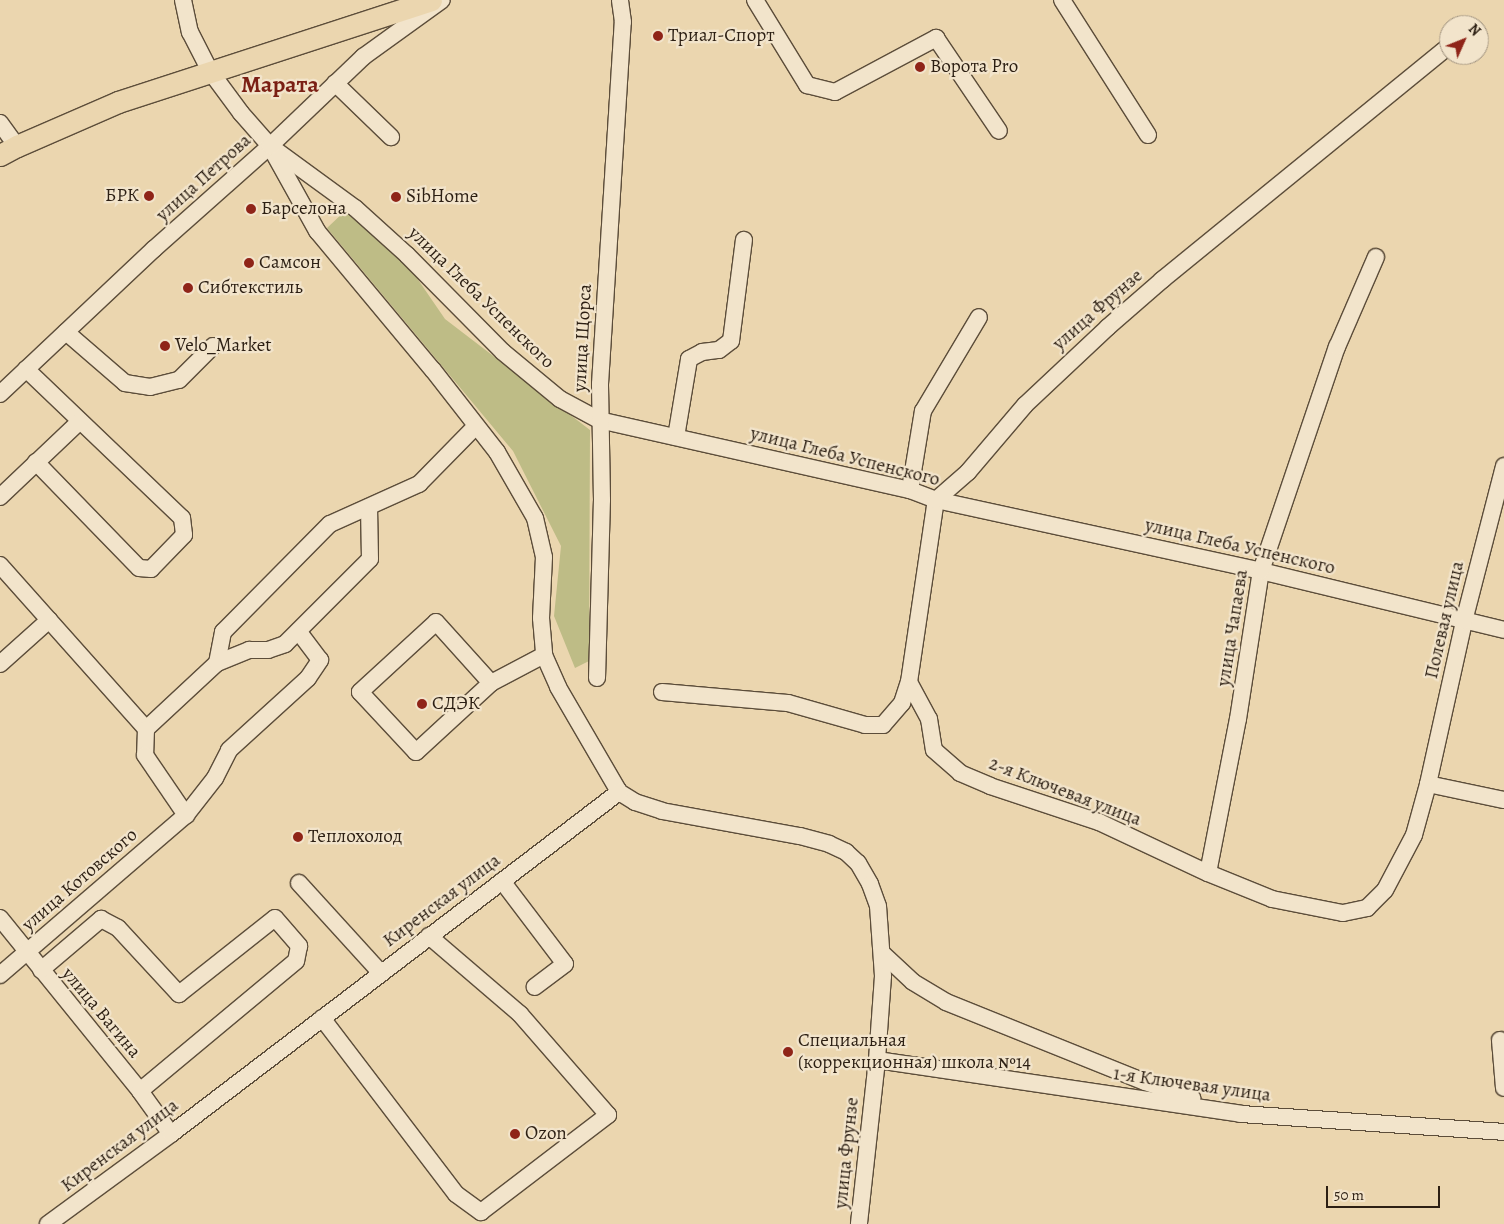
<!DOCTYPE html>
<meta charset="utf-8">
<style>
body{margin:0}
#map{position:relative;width:1504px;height:1224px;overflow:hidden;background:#ebd6af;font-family:Alegreya,serif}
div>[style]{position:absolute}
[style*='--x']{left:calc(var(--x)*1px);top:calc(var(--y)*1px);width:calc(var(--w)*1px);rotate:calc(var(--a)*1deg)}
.green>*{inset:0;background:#bebc86}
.roads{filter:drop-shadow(1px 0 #5c4d3a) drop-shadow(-1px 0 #5c4d3a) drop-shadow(0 1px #5c4d3a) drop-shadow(0 -1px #5c4d3a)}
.minor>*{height:16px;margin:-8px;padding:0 8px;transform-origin:8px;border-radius:8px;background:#f2e4cb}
.major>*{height:21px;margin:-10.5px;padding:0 10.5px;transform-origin:10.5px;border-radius:10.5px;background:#ebd6af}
.dots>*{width:14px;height:14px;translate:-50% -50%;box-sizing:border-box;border:2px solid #f2e4cb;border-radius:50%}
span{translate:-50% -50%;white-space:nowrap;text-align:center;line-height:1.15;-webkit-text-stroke:4.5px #f2e4cb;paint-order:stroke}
.poi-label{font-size:19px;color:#2c1f13}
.left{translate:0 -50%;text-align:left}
.right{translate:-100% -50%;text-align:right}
.street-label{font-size:19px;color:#2c1f13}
.district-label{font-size:24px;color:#7a1f14;font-weight:700}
.north{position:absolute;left:1439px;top:15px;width:50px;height:50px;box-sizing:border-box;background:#f2e4cb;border:1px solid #a39581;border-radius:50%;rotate:46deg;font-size:14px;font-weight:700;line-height:20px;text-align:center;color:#2c1f13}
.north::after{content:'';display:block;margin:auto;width:18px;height:22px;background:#8f2418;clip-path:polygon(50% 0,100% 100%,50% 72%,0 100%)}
.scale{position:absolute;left:1326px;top:1186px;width:114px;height:22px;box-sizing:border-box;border:2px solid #2c1f13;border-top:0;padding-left:6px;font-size:15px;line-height:18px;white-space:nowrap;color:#2c1f13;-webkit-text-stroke:4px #f2e4cb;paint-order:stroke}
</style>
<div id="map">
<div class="green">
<div style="clip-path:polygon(345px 211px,410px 268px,445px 319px,590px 430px,589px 661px,575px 668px,554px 616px,561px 546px,513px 451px,327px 228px)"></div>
</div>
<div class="roads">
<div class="minor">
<div style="--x:183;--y:0;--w:33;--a:78"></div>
<div style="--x:190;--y:32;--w:44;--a:62.9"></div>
<div style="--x:210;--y:71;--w:52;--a:53.6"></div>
<div style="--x:241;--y:113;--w:44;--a:48.7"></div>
<div style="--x:270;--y:146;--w:105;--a:36.1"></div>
<div style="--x:355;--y:208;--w:70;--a:42.1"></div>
<div style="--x:407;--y:255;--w:136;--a:45.3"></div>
<div style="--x:503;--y:352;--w:74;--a:39.5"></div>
<div style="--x:560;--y:399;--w:44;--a:28.3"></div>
<div style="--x:599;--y:420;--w:319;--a:12.7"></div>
<div style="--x:910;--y:490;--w:28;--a:21"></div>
<div style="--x:936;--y:500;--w:333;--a:12.3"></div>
<div style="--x:1261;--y:571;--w:250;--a:13.6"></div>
<div style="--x:755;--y:0;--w:100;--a:58.5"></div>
<div style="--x:807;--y:85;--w:29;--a:14"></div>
<div style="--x:835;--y:92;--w:115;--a:-28.1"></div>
<div style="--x:936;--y:38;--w:112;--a:55.9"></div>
<div style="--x:1062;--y:0;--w:160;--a:57.5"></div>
<div style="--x:335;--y:83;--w:78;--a:44"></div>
<div style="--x:0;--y:123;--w:29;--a:54"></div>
<div style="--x:272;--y:150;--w:93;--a:60.9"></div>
<div style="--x:317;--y:231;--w:181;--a:50.2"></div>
<div style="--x:433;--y:370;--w:104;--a:52"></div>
<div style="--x:497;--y:452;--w:76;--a:60.1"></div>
<div style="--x:535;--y:518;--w:40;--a:77"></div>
<div style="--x:544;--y:557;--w:61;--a:92.8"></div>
<div style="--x:541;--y:618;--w:37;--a:85"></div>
<div style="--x:544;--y:655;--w:35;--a:66"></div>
<div style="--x:558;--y:687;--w:121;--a:59.8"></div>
<div style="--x:619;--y:792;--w:19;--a:32"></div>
<div style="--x:635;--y:802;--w:28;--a:18"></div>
<div style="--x:662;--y:811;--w:140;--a:10.3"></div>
<div style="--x:800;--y:836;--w:30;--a:15"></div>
<div style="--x:829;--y:844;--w:19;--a:25"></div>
<div style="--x:846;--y:852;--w:16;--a:43"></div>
<div style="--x:858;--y:863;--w:24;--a:60"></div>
<div style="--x:870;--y:884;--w:23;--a:70"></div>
<div style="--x:878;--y:906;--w:70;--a:85.9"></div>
<div style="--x:883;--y:976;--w:84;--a:94.1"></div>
<div style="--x:877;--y:1060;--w:165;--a:96.3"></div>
<div style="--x:66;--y:332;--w:78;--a:40.8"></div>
<div style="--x:125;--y:383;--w:25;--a:9"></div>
<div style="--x:150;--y:387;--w:30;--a:-14"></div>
<div style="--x:179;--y:380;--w:48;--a:-45"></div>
<div style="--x:26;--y:369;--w:216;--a:43.7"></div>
<div style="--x:182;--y:518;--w:17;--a:83"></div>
<div style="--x:184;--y:535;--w:47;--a:134.1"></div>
<div style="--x:151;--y:569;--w:12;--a:-175"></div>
<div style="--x:139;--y:568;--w:148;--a:-134.2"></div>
<div style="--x:0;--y:394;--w:212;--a:-43.3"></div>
<div style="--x:154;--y:249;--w:155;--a:-41.6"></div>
<div style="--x:270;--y:146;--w:129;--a:-43.7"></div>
<div style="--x:363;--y:57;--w:97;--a:-35.8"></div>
<div style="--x:676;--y:437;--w:79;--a:-80.5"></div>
<div style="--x:689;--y:359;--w:15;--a:-28"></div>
<div style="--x:702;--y:352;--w:17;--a:-7"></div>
<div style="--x:719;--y:350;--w:15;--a:-37"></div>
<div style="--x:731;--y:341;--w:102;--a:-82.7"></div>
<div style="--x:910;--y:490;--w:80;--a:-80.7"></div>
<div style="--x:923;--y:411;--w:109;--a:-59.2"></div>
<div style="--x:0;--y:497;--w:110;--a:-43.5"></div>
<div style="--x:0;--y:565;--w:220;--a:48.3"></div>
<div style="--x:146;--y:729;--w:97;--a:-42.9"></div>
<div style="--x:217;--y:663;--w:32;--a:-79"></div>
<div style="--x:223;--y:632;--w:152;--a:-45.3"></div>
<div style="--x:330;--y:524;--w:98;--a:-24.2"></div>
<div style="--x:419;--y:484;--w:81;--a:-45.5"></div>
<div style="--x:217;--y:663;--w:35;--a:-22"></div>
<div style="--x:249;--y:650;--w:19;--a:0"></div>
<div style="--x:268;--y:650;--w:18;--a:-19"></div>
<div style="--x:285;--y:644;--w:120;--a:-45"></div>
<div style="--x:370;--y:559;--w:52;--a:-91.1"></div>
<div style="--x:0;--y:664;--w:66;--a:-41.9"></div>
<div style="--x:597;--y:678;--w:178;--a:-88.4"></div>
<div style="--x:602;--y:500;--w:116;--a:-91"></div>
<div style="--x:600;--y:384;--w:363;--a:-86.4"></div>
<div style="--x:623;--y:22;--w:22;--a:-98"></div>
<div style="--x:909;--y:682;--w:184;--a:-81.6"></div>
<div style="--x:936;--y:500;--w:43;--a:-41.2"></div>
<div style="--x:968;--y:472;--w:88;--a:-49.6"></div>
<div style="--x:1025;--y:405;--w:114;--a:-43.2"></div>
<div style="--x:1108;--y:327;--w:72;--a:-41"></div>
<div style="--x:1162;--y:280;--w:364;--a:-39.2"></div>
<div style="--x:491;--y:683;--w:102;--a:137.4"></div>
<div style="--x:416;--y:752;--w:82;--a:-133"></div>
<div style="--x:360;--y:692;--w:103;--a:-42.6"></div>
<div style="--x:436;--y:622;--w:82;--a:48"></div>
<div style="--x:491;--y:683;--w:60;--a:-27.8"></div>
<div style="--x:662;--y:692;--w:126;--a:5"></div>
<div style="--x:788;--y:703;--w:80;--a:15.9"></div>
<div style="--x:865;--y:725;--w:18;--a:0"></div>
<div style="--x:883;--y:725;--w:29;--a:-49"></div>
<div style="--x:902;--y:703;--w:22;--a:-72"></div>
<div style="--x:909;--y:682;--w:42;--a:61.6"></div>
<div style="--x:929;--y:719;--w:31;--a:81"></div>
<div style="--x:934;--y:750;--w:35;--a:41"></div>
<div style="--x:960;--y:773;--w:33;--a:23"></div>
<div style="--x:990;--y:786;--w:115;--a:18.3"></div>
<div style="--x:1099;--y:822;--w:120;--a:25.1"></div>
<div style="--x:1208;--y:873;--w:69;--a:22.1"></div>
<div style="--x:1272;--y:899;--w:72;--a:11.2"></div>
<div style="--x:1343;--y:913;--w:25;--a:-12"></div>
<div style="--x:1367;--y:908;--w:25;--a:-45"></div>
<div style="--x:1385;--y:890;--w:62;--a:-62.2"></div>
<div style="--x:1414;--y:835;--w:53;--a:-74.6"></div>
<div style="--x:1428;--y:784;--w:167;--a:-77.5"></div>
<div style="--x:1464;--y:621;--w:160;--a:-75.5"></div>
<div style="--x:146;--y:729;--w:26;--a:92"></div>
<div style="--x:145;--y:755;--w:73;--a:55.7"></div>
<div style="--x:1428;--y:784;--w:78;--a:11.9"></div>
<div style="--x:1208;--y:873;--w:157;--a:-79"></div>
<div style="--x:1238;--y:719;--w:150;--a:-81.2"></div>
<div style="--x:1261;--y:571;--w:237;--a:-71.3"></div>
<div style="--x:1337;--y:347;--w:98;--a:-66.6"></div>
<div style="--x:502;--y:881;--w:104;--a:52.8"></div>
<div style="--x:565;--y:964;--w:38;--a:143"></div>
<div style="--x:299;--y:883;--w:122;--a:47.7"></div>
<div style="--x:0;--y:918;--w:223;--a:51"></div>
<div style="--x:140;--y:1091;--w:53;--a:54.2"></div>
<div style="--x:882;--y:953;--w:42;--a:43.1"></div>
<div style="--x:913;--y:982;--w:39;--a:31"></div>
<div style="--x:946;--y:1002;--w:214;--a:21.9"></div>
<div style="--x:1145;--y:1082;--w:50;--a:18.8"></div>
<div style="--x:41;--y:970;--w:79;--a:-40.4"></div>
<div style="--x:101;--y:919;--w:19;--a:28"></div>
<div style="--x:118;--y:928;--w:90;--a:47.3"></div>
<div style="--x:179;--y:994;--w:122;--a:-38.4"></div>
<div style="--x:275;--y:918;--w:37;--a:49"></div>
<div style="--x:299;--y:946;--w:15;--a:101"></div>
<div style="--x:296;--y:961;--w:203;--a:140.2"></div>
<div style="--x:0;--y:975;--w:245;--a:-40.7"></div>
<div style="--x:186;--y:815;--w:47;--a:-51.9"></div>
<div style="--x:215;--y:778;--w:31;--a:-63"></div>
<div style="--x:229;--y:750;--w:107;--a:-42.3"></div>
<div style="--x:308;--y:678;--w:22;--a:-56"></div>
<div style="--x:320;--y:660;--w:36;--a:-127"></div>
<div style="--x:322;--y:1018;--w:221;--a:52.7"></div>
<div style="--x:456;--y:1194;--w:31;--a:36"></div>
<div style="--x:481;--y:1212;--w:160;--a:-37.4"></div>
<div style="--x:608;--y:1115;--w:134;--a:-131.1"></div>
<div style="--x:520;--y:1014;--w:120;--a:-139.4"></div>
<div style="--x:1500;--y:1040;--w:48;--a:85.2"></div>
<div style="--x:877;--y:1060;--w:368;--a:8.4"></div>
<div style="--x:1241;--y:1114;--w:264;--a:3.9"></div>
<div style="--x:48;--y:1224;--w:152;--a:-36.2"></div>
<div style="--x:171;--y:1134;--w:564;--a:-37.36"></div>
</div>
<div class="major">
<div style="--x:0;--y:155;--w:19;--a:-28"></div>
<div style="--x:17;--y:146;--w:110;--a:-23.5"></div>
<div style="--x:118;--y:102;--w:329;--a:-18"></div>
</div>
</div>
<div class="dots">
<div style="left:658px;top:36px;background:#8f2418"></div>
<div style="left:920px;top:67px;background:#8f2418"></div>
<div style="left:149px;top:196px;background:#8f2418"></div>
<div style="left:396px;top:197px;background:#8f2418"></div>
<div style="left:251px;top:209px;background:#8f2418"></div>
<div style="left:249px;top:263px;background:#8f2418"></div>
<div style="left:188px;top:288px;background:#8f2418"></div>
<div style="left:165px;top:346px;background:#8f2418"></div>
<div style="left:422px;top:704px;background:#8f2418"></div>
<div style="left:298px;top:837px;background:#8f2418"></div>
<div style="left:788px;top:1052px;background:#8f2418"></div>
<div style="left:515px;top:1134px;background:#8f2418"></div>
</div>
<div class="poi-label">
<span class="left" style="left:668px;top:36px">Триал-Спорт</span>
<span class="left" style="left:930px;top:67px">Ворота Pro</span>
<span class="right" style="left:139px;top:196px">БРК</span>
<span class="left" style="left:406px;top:197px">SibHome</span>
<span class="left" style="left:261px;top:209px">Барселона</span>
<span class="left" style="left:259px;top:263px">Самсон</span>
<span class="left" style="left:198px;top:288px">Сибтекстиль</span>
<span class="left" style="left:175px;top:346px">Velo_Market</span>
<span class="left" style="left:432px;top:704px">СДЭК</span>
<span class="left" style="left:308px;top:837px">Теплохолод</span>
<span class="left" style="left:798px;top:1052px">Специальная<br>(коррекционная) школа №14</span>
<span class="left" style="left:525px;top:1134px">Ozon</span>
</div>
<div class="street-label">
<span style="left:204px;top:178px;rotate:-42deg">улица Петрова</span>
<span style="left:481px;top:298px;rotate:44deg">улица Глеба Успенского</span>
<span style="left:1098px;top:310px;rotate:-41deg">улица Фрунзе</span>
<span style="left:583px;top:338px;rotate:-87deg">улица Щорса</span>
<span style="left:845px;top:457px;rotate:14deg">улица Глеба Успенского</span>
<span style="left:1240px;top:547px;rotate:13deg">улица Глеба Успенского</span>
<span style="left:1445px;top:620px;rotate:-77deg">Полевая улица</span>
<span style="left:1233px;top:628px;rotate:-81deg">улица Чапаева</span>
<span style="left:1065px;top:792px;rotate:21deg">2-я Ключевая улица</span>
<span style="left:80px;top:880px;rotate:-41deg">улица Котовского</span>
<span style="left:442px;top:901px;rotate:-37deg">Киренская улица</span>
<span style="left:101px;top:1013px;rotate:50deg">улица Вагина</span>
<span style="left:1192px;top:1085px;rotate:8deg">1-я Ключевая улица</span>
<span style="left:120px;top:1146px;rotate:-37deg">Киренская улица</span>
<span style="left:847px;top:1153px;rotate:-84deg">улица Фрунзе</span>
</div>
<div class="district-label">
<span style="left:280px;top:85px">Марата</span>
</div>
<div class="north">N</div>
<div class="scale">50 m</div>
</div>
